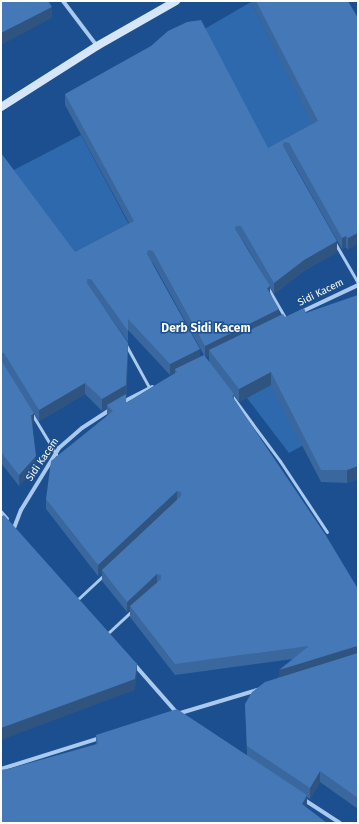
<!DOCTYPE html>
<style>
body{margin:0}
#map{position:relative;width:359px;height:824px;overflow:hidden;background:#1b4f8f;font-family:"Fira Sans",sans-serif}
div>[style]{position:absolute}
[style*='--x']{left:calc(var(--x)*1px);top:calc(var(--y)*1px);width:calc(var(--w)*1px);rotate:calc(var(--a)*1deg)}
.green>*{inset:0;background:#2e69ad}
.lane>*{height:3px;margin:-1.5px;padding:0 1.5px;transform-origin:1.5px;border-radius:1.5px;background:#a9c9ee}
.street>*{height:4px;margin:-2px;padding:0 2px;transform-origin:2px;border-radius:2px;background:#a9c9ee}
.secondary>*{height:8px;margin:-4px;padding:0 4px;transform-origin:4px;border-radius:4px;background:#d6e6fa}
.wall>*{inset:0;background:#3a679d}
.shaded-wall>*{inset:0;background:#305480}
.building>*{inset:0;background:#4478b7}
span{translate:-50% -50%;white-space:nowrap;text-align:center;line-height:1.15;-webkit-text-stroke:3px #1b4f8f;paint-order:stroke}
.street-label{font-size:10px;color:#fff}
.quarter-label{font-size:12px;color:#fff;font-weight:700}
.frame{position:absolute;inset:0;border:2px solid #fff;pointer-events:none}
</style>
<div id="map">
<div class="green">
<div style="clip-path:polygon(251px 2px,318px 132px,268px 159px,201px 31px)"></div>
<div style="clip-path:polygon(81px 135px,133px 232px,75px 263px,8px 173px)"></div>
<div style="clip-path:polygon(278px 381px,339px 426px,289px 453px,247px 398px)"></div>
</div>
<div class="lane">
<div style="--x:335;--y:243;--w:46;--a:60.1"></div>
<div style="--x:268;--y:288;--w:32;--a:60"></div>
<div style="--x:126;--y:345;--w:50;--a:61.4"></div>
<div style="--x:232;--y:396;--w:81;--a:53.6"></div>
<div style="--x:280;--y:461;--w:85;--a:56.5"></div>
<div style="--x:32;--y:414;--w:47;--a:59"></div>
<div style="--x:77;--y:600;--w:37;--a:-43"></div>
<div style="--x:107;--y:634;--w:34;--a:-43"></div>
</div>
<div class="street">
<div style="--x:63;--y:1;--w:56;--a:52.9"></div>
<div style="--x:301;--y:312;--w:63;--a:-25.3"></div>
<div style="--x:121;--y:403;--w:35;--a:-27"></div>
<div style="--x:1;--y:512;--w:9;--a:49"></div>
<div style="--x:14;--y:528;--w:19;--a:-69"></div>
<div style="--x:21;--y:510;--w:73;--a:-58.5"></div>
<div style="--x:59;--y:448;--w:30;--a:-41"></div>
<div style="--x:82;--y:428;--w:33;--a:-33"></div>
<div style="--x:134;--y:664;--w:65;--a:48.7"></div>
<div style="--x:177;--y:714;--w:84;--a:-16.7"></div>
<div style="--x:1;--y:769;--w:104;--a:-17.4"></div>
<div style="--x:303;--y:799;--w:44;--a:33"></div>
</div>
<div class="secondary">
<div style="--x:1;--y:107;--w:114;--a:-32.4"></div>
<div style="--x:97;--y:46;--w:91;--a:-29.7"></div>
</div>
<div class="wall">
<div style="clip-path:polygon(evenodd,251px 1px,348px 1px,348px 250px,346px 247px,342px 249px,288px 154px,337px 252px,304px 271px,274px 294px,241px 237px,270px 292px,279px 315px,285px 317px,306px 313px,358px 295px,358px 479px,347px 483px,321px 482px,271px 385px,239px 402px,234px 395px,234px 399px,358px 589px,358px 809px,320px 782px,310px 799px,307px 797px,307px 805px,12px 768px,96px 744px,96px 735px,247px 755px,245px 704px,279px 677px,293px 659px,175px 675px,130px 617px,130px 609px,127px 612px,102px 581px,102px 572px,98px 576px,46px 509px,46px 499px,107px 416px,107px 408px,102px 411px,85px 394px,39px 421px,3px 364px,34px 424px,32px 425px,36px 467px,19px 486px,1px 463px,1px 153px,75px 252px,129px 223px,65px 105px,65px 94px,268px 148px,313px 124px,251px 2px,251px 1px,152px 262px,153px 263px,205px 357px,200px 357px,152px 262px,251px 1px,104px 308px,128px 342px,128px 330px,170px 375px,175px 372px,175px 373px,126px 403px,128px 354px,104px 308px,251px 1px,209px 355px,209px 362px,205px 357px,209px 355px)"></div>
</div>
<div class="shaded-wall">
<div style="clip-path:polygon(52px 7px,52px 18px,1px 45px,1px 33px)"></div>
<div style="clip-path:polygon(358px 233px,358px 244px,348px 250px,348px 238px)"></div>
<div style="clip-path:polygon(346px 236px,346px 247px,342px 249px,342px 238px)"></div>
<div style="clip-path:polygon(337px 241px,337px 252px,304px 271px,274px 294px,274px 283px,304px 260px)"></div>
<div style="clip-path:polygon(270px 286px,270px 297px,267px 288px)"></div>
<div style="clip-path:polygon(279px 309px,279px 320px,209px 350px,209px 355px,205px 357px,205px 346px)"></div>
<div style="clip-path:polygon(128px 343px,126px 397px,107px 405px,107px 408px,102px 411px,102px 399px)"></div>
<div style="clip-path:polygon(200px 349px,200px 360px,175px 369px,175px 372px,170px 375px,170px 364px)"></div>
<div style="clip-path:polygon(271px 372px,271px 385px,239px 402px,239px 389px)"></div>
<div style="clip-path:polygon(85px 383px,85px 394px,39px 421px,39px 410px)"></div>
<div style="clip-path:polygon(34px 413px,34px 424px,31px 426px,31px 415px)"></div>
<div style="clip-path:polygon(36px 456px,36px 467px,19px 486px,19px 475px)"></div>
<div style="clip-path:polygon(358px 466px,358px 479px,347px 483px,347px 470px)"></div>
<div style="clip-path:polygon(177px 491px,177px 502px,102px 570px,102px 572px,98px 576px,98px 565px)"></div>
<div style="clip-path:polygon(157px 574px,157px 585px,130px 606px,130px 609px,127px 612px,127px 602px)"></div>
<div style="clip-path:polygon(357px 646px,357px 657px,279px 680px,279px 670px)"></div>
<div style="clip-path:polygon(137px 664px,137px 676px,135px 690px,1px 740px,1px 728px)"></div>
<div style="clip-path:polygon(320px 771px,320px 782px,310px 799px,310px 788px)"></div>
<div style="clip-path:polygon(307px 795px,307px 805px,302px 815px,302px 804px)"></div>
</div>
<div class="building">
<div style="clip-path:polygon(1px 1px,48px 1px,52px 7px,1px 33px)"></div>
<div style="clip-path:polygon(256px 1px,348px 1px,358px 18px,358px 233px,348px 238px,346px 236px,342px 238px,289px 143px,284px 142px,283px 146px,337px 241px,304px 260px,274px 283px,241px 226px,236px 226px,235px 229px,270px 286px,267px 288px,279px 309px,205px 346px,153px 251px,148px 250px,147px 254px,200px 349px,170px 364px,128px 319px,128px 331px,91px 279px,87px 279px,87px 283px,128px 343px,126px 385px,102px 399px,85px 383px,39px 410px,4px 353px,1px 353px,1px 153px,75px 252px,134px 221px,65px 94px,151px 46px,168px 31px,187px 22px,201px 20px,268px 148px,318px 121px)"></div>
<div style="clip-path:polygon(358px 295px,358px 466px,347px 470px,321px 470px,271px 372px,239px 389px,209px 350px,283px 314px,285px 317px,304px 308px,306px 313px)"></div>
<div style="clip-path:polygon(204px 355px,234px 394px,232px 396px,325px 534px,358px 589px,358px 646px,357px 646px,279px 670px,309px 646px,175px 664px,130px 606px,161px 579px,161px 575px,157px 574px,127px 602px,102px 570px,181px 496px,181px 492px,177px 491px,98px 565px,46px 499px,51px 461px,113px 411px,107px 405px,126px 394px,126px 403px,177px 372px,175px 369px)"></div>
<div style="clip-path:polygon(1px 360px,34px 413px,31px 415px,36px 456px,19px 475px,1px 452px)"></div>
<div style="clip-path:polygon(4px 515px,137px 664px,135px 679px,1px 728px,1px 517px)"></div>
<div style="clip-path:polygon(358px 653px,358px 798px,320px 771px,310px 788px,247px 746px,245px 704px,252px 692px,265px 682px)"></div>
<div style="clip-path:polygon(177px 709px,307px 795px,302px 804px,327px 823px,1px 823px,1px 770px,12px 768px,98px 744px,96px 735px)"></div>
</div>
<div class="street-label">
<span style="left:321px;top:293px;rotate:-26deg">Sidi Kacem</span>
<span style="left:43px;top:460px;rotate:-56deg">Sidi Kacem</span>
</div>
<div class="quarter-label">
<span style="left:206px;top:329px">Derb Sidi Kacem</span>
</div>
<div class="frame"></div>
</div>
